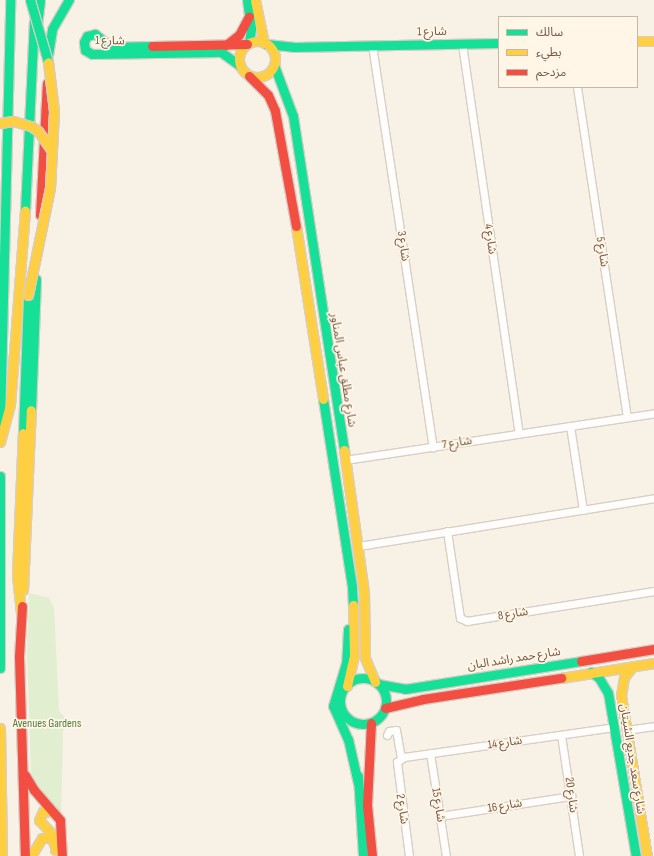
<!DOCTYPE html>
<meta charset="utf-8">
<style>
body{margin:0}
#map{position:relative;width:654px;height:856px;overflow:hidden;background:#f7f1e6;font-family:"Sofia Sans Condensed","Noto Sans Arabic",sans-serif}
div>[style]{position:absolute}
[style*='--x']{left:calc(var(--x)*1px);top:calc(var(--y)*1px);width:calc(var(--w)*1px);rotate:calc(var(--a)*1deg)}
.green>*{inset:0;background:#e1eed0}
.roads{filter:drop-shadow(1px 0 #d8cec5) drop-shadow(-1px 0 #d8cec5) drop-shadow(0 1px #d8cec5) drop-shadow(0 -1px #d8cec5)}
.street>*{height:7px;margin:-3.5px;padding:0 3.5px;transform-origin:3.5px;border-radius:3.5px;background:#fefdfb}
.fast>*{height:9px;margin:-4.5px;padding:0 4.5px;transform-origin:4.5px;border-radius:4.5px;background:#16e098}
.fast>.ring{margin:-4.5px;padding:0;box-sizing:content-box;background:none;border:9px solid #16e098;border-radius:50%}
.slow>*{height:9px;margin:-4.5px;padding:0 4.5px;transform-origin:4.5px;border-radius:4.5px;background:#ffcf43}
.slow>.ring{margin:-4.5px;padding:0;box-sizing:content-box;background:none;border:9px solid #ffcf43;border-radius:50%}
.jam>*{height:9px;margin:-4.5px;padding:0 4.5px;transform-origin:4.5px;border-radius:4.5px;background:#f24e42}
.bridges{filter:drop-shadow(1px 0 #d5ccc3) drop-shadow(-1px 0 #d5ccc3) drop-shadow(0 1px #d5ccc3) drop-shadow(0 -1px #d5ccc3)}
.fast-bridge>*{height:9px;margin:-4.5px;padding:0 4.5px;transform-origin:4.5px;border-radius:4.5px;background:#16e098}
.slow-bridge>*{height:9px;margin:-4.5px;padding:0 4.5px;transform-origin:4.5px;border-radius:4.5px;background:#ffcf43}
span{translate:-50% -50%;white-space:nowrap;text-align:center;line-height:1.15;-webkit-text-stroke:3.5px #fff6e7;paint-order:stroke}
.street-label{font-size:12px;color:#755846}
.park-label{font-size:12px;color:#4e7b3e}
.legend{position:absolute;left:498px;top:16px;width:140px;height:72px;box-sizing:border-box;background:#fff6e7;border:1px solid #c8b7a7;margin:0;padding:5px 7px;list-style:none;font-size:12px;color:#755846}
.legend li{display:flex;align-items:center;gap:8px;height:20px}
.legend b{width:20px;border:1px solid #c8b7a7}
</style>
<div id="map">
<div class="green">
<div style="clip-path:polygon(29px 593px,49px 598px,54px 608px,59px 711px,67px 720px,68px 726px,63px 730px,61px 815px,34px 783px,31px 770px,27px 651px)"></div>
</div>
<div class="roads">
<div class="street">
<div style="--x:462;--y:44;--w:393;--a:81.7"></div>
<div style="--x:372;--y:45;--w:407;--a:81.4"></div>
<div style="--x:577;--y:87;--w:334;--a:81.4"></div>
<div style="--x:570;--y:426;--w:85;--a:81.2"></div>
<div style="--x:345;--y:460;--w:313;--a:-8.6"></div>
<div style="--x:447;--y:531;--w:88;--a:81.5"></div>
<div style="--x:460;--y:618;--w:8;--a:23"></div>
<div style="--x:467;--y:621;--w:189;--a:-9.1"></div>
<div style="--x:359;--y:546;--w:299;--a:-9.2"></div>
<div style="--x:626;--y:730;--w:28;--a:-8"></div>
<div style="--x:387;--y:735;--w:4;--a:-63"></div>
<div style="--x:389;--y:731;--w:7;--a:-8"></div>
<div style="--x:396;--y:730;--w:29;--a:80"></div>
<div style="--x:561;--y:735;--w:122;--a:81.5"></div>
<div style="--x:430;--y:753;--w:104;--a:81.2"></div>
<div style="--x:440;--y:816;--w:133;--a:-8.7"></div>
<div style="--x:409;--y:856;--w:95;--a:-97.3"></div>
<div style="--x:397;--y:762;--w:9;--a:-36"></div>
<div style="--x:404;--y:757;--w:212;--a:-8.1"></div>
</div>
<div class="fast">
<div style="--x:247;--y:0;--w:29;--a:82"></div>
<div style="--x:251;--y:29;--w:14;--a:98"></div>
<div style="--x:37;--y:25;--w:25;--a:-83"></div>
<div style="--x:266;--y:44;--w:27;--a:6"></div>
<div style="--x:293;--y:47;--w:206;--a:-1.1"></div>
<div style="--x:152;--y:46;--w:41;--a:178.6"></div>
<div style="--x:111;--y:47;--w:21;--a:-141"></div>
<div style="--x:95;--y:34;--w:8;--a:166"></div>
<div style="--x:87;--y:36;--w:7;--a:117"></div>
<div style="--x:84;--y:42;--w:8;--a:83"></div>
<div style="--x:85;--y:50;--w:8;--a:30"></div>
<div style="--x:92;--y:54;--w:129;--a:-0.9"></div>
<div style="--x:221;--y:52;--w:24;--a:36"></div>
<div style="--x:48;--y:55;--w:26;--a:-81"></div>
<div style="--x:52;--y:29;--w:34;--a:-60"></div>
<div style="--x:274;--y:65;--w:54;--a:69.6"></div>
<div style="--x:293;--y:116;--w:338;--a:81.3"></div>
<div style="--x:25;--y:211;--w:191;--a:-87.3"></div>
<div style="--x:323;--y:399;--w:190;--a:81.2"></div>
<div style="--x:352;--y:587;--w:18;--a:87"></div>
<div style="--x:31;--y:410;--w:131;--a:-87.8"></div>
<div style="--x:0;--y:422;--w:422;--a:-88.6"></div>
<div style="--x:23;--y:433;--w:138;--a:-87.9"></div>
<div style="--x:0;--y:476;--w:192;--a:90"></div>
<div style="--x:348;--y:629;--w:34;--a:93"></div>
<div style="--x:346;--y:663;--w:45;--a:106.8"></div>
<div style="--x:333;--y:706;--w:36;--a:66"></div>
<div style="--x:348;--y:739;--w:45;--a:77.2"></div>
<div style="--x:591;--y:672;--w:10;--a:37"></div>
<div style="--x:599;--y:678;--w:17;--a:59"></div>
<div style="--x:608;--y:693;--w:165;--a:80.3"></div>
<div class="ring" style="left:340px;top:678px;width:37px;height:37px"></div>
<div style="--x:378;--y:684;--w:27;--a:10"></div>
<div style="--x:405;--y:689;--w:178;--a:-9"></div>
<div style="--x:358;--y:776;--w:80;--a:86.4"></div>
</div>
<div class="slow">
<div style="--x:255;--y:0;--w:44;--a:78.2"></div>
<div style="--x:637;--y:41;--w:17;--a:0"></div>
<div class="ring" style="left:239px;top:41px;width:27px;height:27px"></div>
<div style="--x:296;--y:226;--w:175;--a:81.1"></div>
<div style="--x:0;--y:442;--w:38;--a:-75"></div>
<div style="--x:10;--y:405;--w:195;--a:-85.6"></div>
<div style="--x:344;--y:450;--w:143;--a:82"></div>
<div style="--x:364;--y:592;--w:66;--a:89.1"></div>
<div style="--x:365;--y:658;--w:26;--a:67"></div>
<div style="--x:23;--y:590;--w:180;--a:-87.5"></div>
<div style="--x:21;--y:613;--w:39;--a:-96"></div>
<div style="--x:17;--y:574;--w:141;--a:-87.6"></div>
<div style="--x:633;--y:666;--w:14;--a:129"></div>
<div style="--x:624;--y:677;--w:18;--a:99"></div>
<div style="--x:621;--y:695;--w:163;--a:80.8"></div>
<div style="--x:561;--y:678;--w:94;--a:-9.2"></div>
<div style="--x:347;--y:686;--w:32;--a:-77"></div>
<div style="--x:354;--y:655;--w:50;--a:-91.1"></div>
<div style="--x:0;--y:728;--w:128;--a:89.1"></div>
<div style="--x:53;--y:812;--w:10;--a:-174"></div>
<div style="--x:43;--y:811;--w:10;--a:114"></div>
<div style="--x:39;--y:820;--w:23;--a:47"></div>
<div style="--x:55;--y:837;--w:13;--a:90"></div>
<div style="--x:31;--y:856;--w:21;--a:-59"></div>
<div style="--x:42;--y:838;--w:9;--a:0"></div>
<div style="--x:51;--y:838;--w:9;--a:63"></div>
</div>
<div class="jam">
<div style="--x:226;--y:45;--w:16;--a:-38"></div>
<div style="--x:239;--y:35;--w:21;--a:-62"></div>
<div style="--x:152;--y:46;--w:95;--a:-1.2"></div>
<div style="--x:249;--y:76;--w:27;--a:45"></div>
<div style="--x:268;--y:95;--w:17;--a:66"></div>
<div style="--x:275;--y:111;--w:117;--a:79.7"></div>
<div style="--x:40;--y:215;--w:132;--a:-87"></div>
<div style="--x:22;--y:606;--w:50;--a:93.4"></div>
<div style="--x:19;--y:656;--w:200;--a:88.3"></div>
<div style="--x:581;--y:661;--w:74;--a:-9.3"></div>
<div style="--x:385;--y:708;--w:39;--a:-13"></div>
<div style="--x:423;--y:699;--w:140;--a:-8.7"></div>
<div style="--x:371;--y:723;--w:82;--a:92.8"></div>
<div style="--x:367;--y:805;--w:51;--a:84.4"></div>
<div style="--x:25;--y:775;--w:17;--a:59"></div>
<div style="--x:34;--y:790;--w:40;--a:49"></div>
<div style="--x:60;--y:820;--w:36;--a:87"></div>
</div>
</div>
<div class="bridges">
<div class="fast-bridge">
<div style="--x:30;--y:0;--w:65;--a:73.8"></div>
</div>
<div class="slow-bridge">
<div style="--x:0;--y:123;--w:13;--a:-9"></div>
<div style="--x:13;--y:121;--w:19;--a:16"></div>
<div style="--x:31;--y:126;--w:9;--a:36"></div>
<div style="--x:38;--y:131;--w:24;--a:55"></div>
<div style="--x:28;--y:295;--w:109;--a:-78.4"></div>
<div style="--x:50;--y:188;--w:77;--a:-87"></div>
<div style="--x:54;--y:111;--w:49;--a:-97"></div>
</div>
</div>
<div class="street-label">
<span style="left:432px;top:32px;rotate:-1deg">شارع 1</span>
<span style="left:110px;top:41px;rotate:1deg">شارع 1</span>
<span style="left:490px;top:239px;rotate:82deg">شارع 4</span>
<span style="left:403px;top:246px;rotate:82deg">شارع 3</span>
<span style="left:602px;top:252px;rotate:81deg">شارع 5</span>
<span style="left:343px;top:370px;rotate:81deg">شارع مطلق عباس المناور</span>
<span style="left:457px;top:443px;rotate:-9deg">شارع 7</span>
<span style="left:513px;top:614px;rotate:-9deg">شارع 8</span>
<span style="left:514px;top:659px;rotate:-9deg">شارع حمد راشد البان</span>
<span style="left:505px;top:743px;rotate:-8deg">شارع 14</span>
<span style="left:632px;top:759px;rotate:81deg">شارع سعد جديع الشيتان</span>
<span style="left:571px;top:795px;rotate:82deg">شارع 20</span>
<span style="left:438px;top:805px;rotate:81deg">شارع 15</span>
<span style="left:505px;top:806px;rotate:-9deg">شارع 16</span>
<span style="left:402px;top:809px;rotate:81deg">شارع 2</span>
</div>
<div class="park-label">
<span style="left:47px;top:724px">Avenues Gardens</span>
</div>
<ul class="legend">
<li><b style="height:5px;background:#16e098"></b>سالك</li>
<li><b style="height:5px;background:#ffcf43"></b>بطيء</li>
<li><b style="height:5px;background:#f24e42"></b>مزدحم</li>
</ul>
</div>
